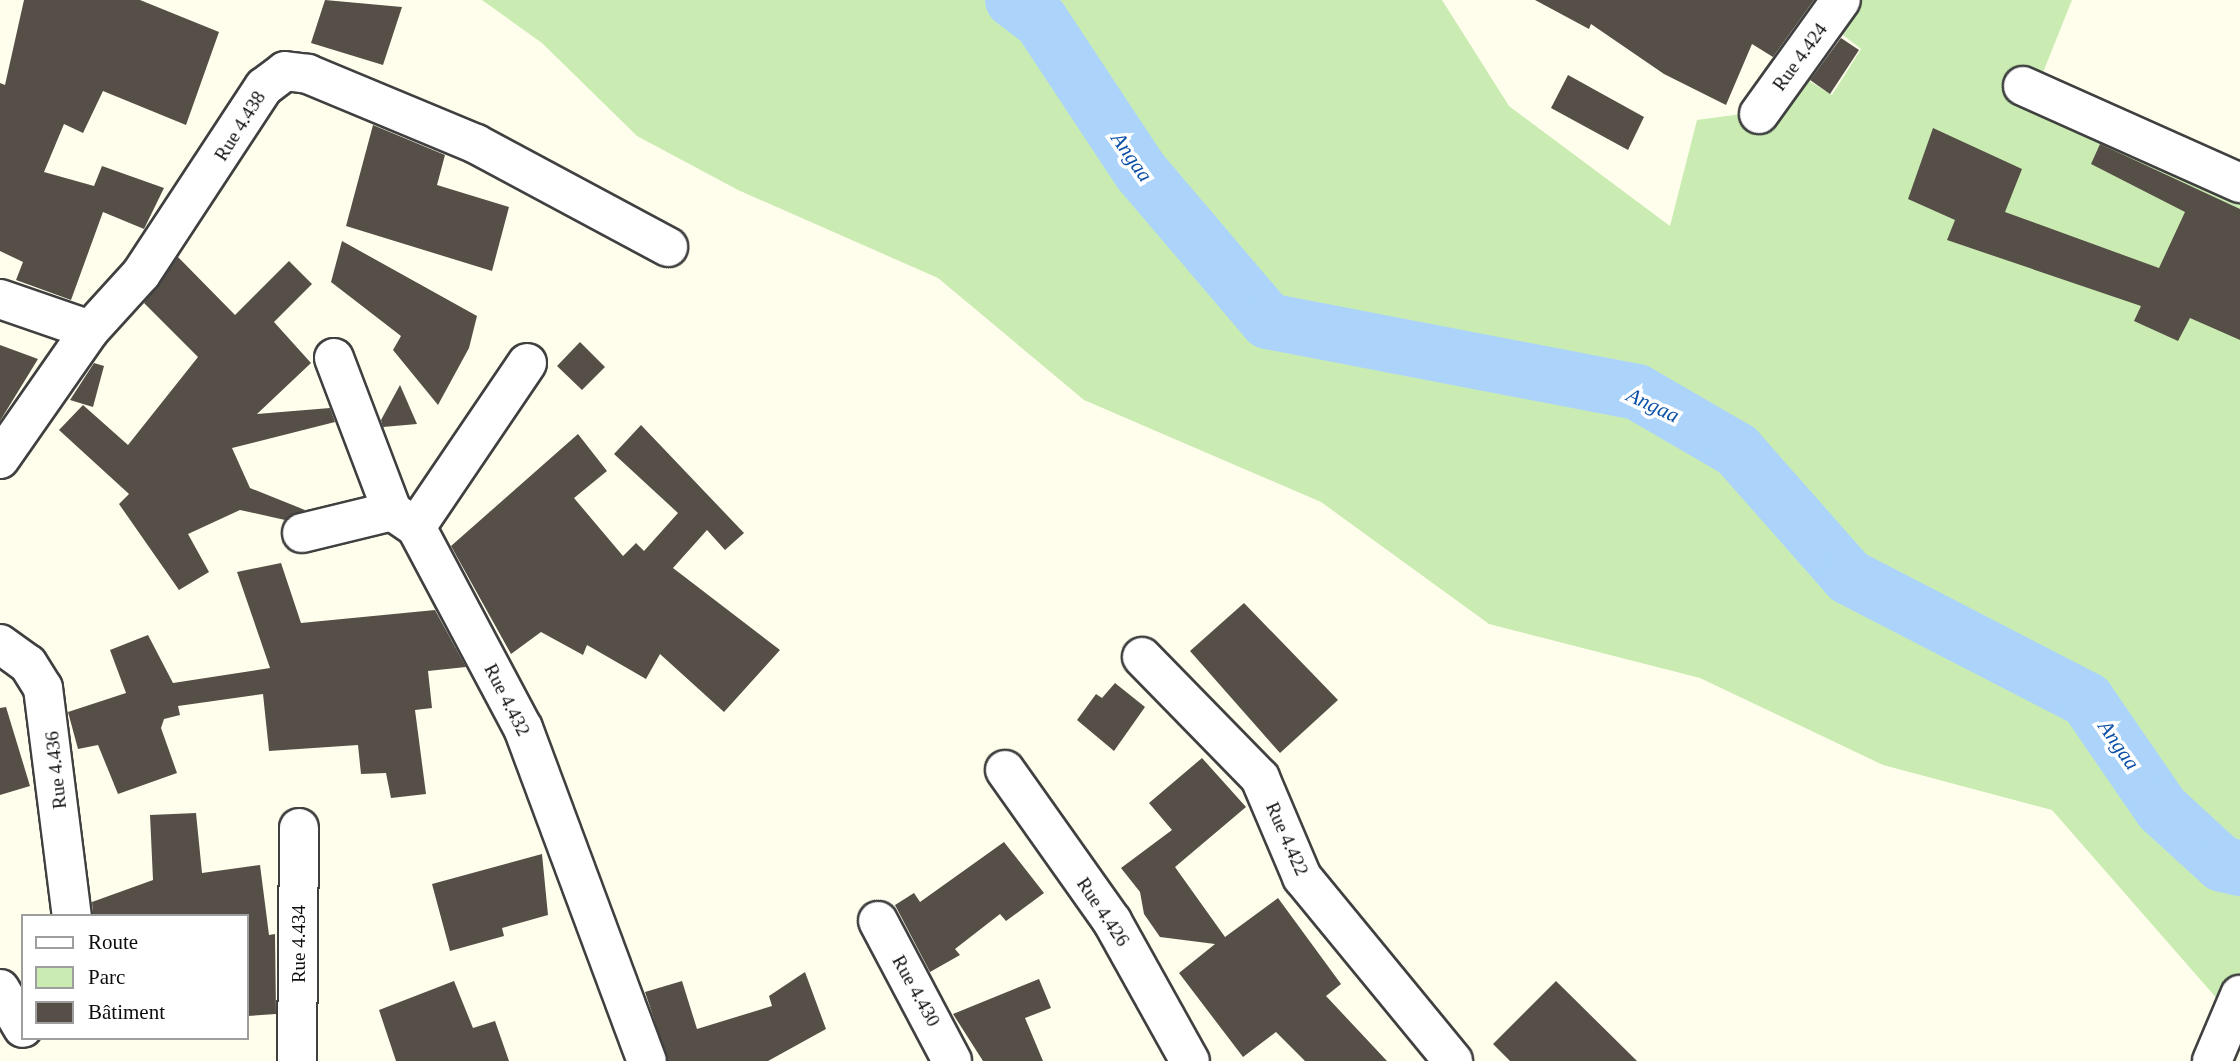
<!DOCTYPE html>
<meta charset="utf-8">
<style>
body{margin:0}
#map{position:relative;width:2240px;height:1061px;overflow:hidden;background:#fffeec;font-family:"Times New Roman",serif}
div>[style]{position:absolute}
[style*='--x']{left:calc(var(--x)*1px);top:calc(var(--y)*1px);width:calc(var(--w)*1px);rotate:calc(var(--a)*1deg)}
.green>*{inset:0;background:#caecb3}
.river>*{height:56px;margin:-28px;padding:0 28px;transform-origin:28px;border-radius:28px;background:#acd4fb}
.building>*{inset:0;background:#564f48}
.roads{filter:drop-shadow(2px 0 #404040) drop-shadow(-2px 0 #404040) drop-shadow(0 2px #404040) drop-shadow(0 -2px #404040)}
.minor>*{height:38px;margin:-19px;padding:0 19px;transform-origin:19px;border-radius:19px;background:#fff}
span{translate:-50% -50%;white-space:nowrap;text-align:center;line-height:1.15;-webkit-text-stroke:7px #fff;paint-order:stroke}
.street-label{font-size:19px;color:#0d0d0d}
.water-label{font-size:21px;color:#0d51a7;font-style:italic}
.legend{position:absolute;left:21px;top:914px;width:228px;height:126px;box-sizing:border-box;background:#fff;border:2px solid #9e9e9e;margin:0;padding:9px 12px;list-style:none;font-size:21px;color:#0d0d0d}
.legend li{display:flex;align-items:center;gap:14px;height:35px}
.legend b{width:35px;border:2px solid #9e9e9e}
</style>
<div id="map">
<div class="green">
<div style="clip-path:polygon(482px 0,1442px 0,1509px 106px,1670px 226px,1697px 120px,1749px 113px,1780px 118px,1806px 79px,1832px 95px,1861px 49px,1839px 32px,1862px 0,2072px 0,2042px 75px,2240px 173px,2240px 1025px,2052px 810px,1883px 765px,1700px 678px,1489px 624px,1321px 502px,1084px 400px,938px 278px,738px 190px,637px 136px,542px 43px)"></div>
</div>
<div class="river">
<div style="--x:1013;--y:0;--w:35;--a:37"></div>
<div style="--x:1041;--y:21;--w:181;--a:56.5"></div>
<div style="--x:1141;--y:172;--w:196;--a:49.6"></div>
<div style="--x:1268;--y:321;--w:376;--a:10.9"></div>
<div style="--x:1637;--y:392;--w:116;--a:30.1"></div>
<div style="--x:1737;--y:450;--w:169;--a:48.6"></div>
<div style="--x:1849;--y:577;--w:268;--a:27.3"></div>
<div style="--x:2087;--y:700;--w:132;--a:55.5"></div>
<div style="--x:2162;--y:809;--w:81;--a:42.5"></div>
<div style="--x:2222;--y:864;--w:18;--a:13"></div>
</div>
<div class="building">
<div style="clip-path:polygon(24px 0,140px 0,219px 32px,186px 125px,103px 91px,83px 133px,64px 124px,44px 172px,94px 186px,102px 166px,164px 188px,144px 229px,103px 212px,71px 300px,16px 280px,23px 262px,0 251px,0 83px,5px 85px)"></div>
<div style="clip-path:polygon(325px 0,402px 7px,383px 65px,311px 43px)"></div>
<div style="clip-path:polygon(1535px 0,1814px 0,1773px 57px,1752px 44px,1726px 105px,1664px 74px,1591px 24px,1589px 29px)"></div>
<div style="clip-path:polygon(1841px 38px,1859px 50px,1830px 94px,1810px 80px)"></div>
<div style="clip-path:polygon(1568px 75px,1644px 117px,1628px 150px,1551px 108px)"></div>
<div style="clip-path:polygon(373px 125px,445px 155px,437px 185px,509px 207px,492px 271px,346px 226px)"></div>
<div style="clip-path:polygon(1933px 128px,2022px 169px,2005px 212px,2159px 268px,2185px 212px,2091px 164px,2100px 144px,2240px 209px,2240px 340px,2190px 318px,2178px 341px,2134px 321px,2141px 306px,1947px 240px,1955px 220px,1908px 199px)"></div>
<div style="clip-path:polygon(342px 241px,477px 316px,469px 348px,438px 405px,393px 350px,401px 336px,331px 282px)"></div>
<div style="clip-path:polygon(178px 257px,235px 315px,289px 261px,312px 284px,274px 322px,311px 363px,257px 414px,330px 408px,335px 422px,232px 448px,250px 488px,305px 510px,285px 520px,240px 510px,188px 534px,209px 572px,179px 590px,119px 504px,129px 494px,59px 430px,83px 405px,128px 445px,198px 357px,144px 303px)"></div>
<div style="clip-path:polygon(580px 342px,605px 367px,582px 390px,557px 366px)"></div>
<div style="clip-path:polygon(0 345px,38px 359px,0 421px)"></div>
<div style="clip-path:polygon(94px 363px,104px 366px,93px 407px,70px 400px)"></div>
<div style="clip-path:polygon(400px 385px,417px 424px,383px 427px,381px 420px)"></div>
<div style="clip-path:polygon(641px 425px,744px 533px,725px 550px,707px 530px,673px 568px,780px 650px,724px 712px,660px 654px,646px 679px,587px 645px,583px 655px,541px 632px,511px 654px,451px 546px,578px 434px,607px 471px,574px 498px,623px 556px,636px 543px,644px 551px,678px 513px,614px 454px)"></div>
<div style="clip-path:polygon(281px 563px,301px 623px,435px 610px,466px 667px,428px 671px,432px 708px,415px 710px,426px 794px,391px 798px,386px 773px,361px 774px,358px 745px,269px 751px,263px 694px,178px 706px,180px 715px,164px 719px,161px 728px,177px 773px,118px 794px,98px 745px,78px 749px,68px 712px,126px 693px,110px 650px,148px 635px,173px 683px,270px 668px,237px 572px)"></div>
<div style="clip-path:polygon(1244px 603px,1338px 700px,1280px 753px,1190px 651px)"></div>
<div style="clip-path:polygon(1115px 683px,1145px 707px,1114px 751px,1077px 720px,1096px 694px,1102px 698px)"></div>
<div style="clip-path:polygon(6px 707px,30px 786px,0 795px,0 708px)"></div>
<div style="clip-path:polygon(1202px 758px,1246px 807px,1175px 867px,1225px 937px,1278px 898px,1341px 984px,1326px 996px,1387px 1061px,1305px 1061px,1276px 1032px,1243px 1057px,1179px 973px,1215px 944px,1160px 937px,1144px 914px,1140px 892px,1121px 868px,1172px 830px,1149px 803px)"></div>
<div style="clip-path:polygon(196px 813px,202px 873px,260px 865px,269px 935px,275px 934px,276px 1014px,247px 1016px,247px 916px,93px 916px,92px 902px,153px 880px,150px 815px)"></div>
<div style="clip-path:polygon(1004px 842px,1044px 893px,1006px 921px,1000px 914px,955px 949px,960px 955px,930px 972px,895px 905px,914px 893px,920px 902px)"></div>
<div style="clip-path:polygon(542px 854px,548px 915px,502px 928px,504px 936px,450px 951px,432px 884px)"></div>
<div style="clip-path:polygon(805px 972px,826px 1029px,768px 1061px,668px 1061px,645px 992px,682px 981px,697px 1029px,772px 1006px,769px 996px)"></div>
<div style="clip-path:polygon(1039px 979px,1051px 1008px,1025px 1018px,1043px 1061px,983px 1061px,953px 1014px)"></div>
<div style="clip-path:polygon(454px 981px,473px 1028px,495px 1021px,509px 1061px,396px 1061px,379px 1010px)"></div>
<div style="clip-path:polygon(1556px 981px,1637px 1061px,1510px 1061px,1493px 1044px)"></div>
</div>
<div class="roads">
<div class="minor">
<div style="--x:2023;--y:86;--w:238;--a:24.1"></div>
<div style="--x:1759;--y:114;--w:140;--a:-54.3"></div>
<div style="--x:0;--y:299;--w:95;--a:19"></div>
<div style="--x:334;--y:358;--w:164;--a:69.2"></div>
<div style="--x:392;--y:511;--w:29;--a:34"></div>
<div style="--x:416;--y:527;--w:228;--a:62"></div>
<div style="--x:523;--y:728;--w:355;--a:69.6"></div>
<div style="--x:0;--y:459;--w:157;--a:-55.1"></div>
<div style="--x:90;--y:330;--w:76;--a:-47.7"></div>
<div style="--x:141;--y:274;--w:224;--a:-56.7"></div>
<div style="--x:264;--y:87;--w:26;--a:-37"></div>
<div style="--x:285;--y:71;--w:23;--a:7"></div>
<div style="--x:308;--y:74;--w:182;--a:22.6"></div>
<div style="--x:476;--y:144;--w:218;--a:28.2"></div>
<div style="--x:416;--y:527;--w:198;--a:-55.9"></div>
<div style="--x:302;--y:533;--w:93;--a:-13.7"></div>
<div style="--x:0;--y:644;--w:34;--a:36"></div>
<div style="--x:28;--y:664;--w:28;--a:58"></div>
<div style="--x:43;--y:688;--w:230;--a:82.8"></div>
<div style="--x:1142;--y:657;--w:169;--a:45.7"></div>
<div style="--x:1260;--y:778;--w:108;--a:67"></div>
<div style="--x:1302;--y:877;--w:238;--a:50.6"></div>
<div style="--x:1005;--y:770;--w:185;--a:54.7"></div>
<div style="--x:1112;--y:921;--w:160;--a:60.9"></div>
<div style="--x:878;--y:921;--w:158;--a:62.1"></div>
<div style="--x:0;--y:989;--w:45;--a:59.5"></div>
<div style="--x:297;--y:1061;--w:233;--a:-89.5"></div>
<div style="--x:2212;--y:1061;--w:72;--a:-67"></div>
</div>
</div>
<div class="street-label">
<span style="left:1800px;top:57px;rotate:-54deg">Rue 4.424</span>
<span style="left:240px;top:126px;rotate:-58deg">Rue 4.438</span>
<span style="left:507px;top:700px;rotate:63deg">Rue 4.432</span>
<span style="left:56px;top:770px;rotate:-96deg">Rue 4.436</span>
<span style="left:1287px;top:839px;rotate:66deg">Rue 4.422</span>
<span style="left:1103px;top:912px;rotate:56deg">Rue 4.426</span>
<span style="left:299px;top:944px;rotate:-90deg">Rue 4.434</span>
<span style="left:916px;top:991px;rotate:61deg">Rue 4.430</span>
</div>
<div class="water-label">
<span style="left:1132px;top:157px;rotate:55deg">Angaa</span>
<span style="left:1653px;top:405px;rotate:25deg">Angaa</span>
<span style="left:2119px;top:745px;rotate:55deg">Angaa</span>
</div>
<ul class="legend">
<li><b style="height:9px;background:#fff"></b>Route</li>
<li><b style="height:19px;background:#caecb3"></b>Parc</li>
<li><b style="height:19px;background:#564f48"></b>Bâtiment</li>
</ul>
</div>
